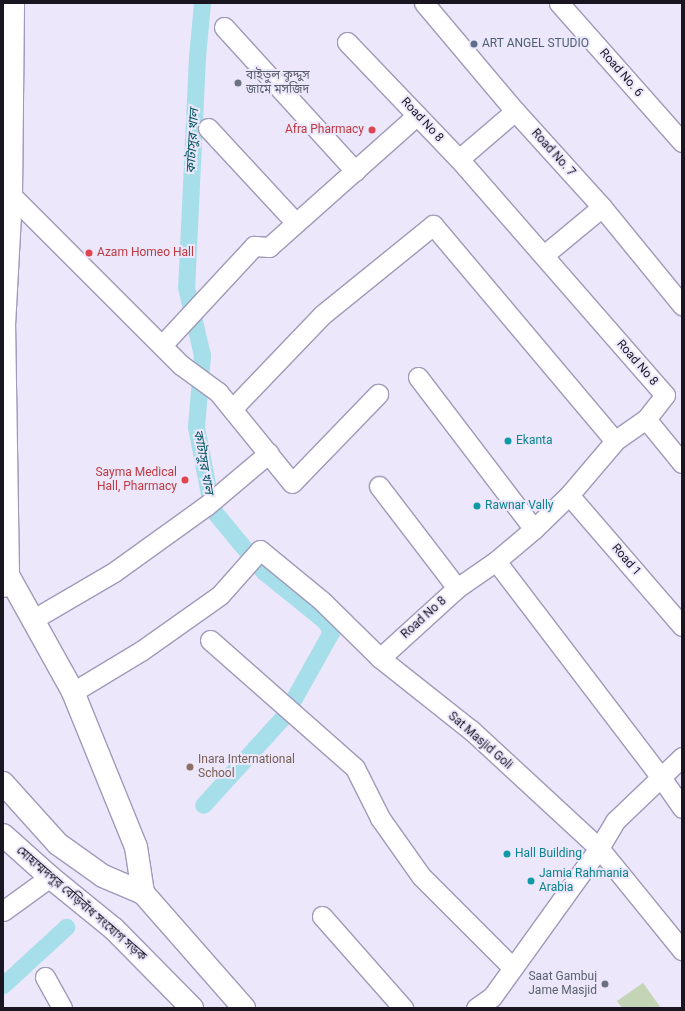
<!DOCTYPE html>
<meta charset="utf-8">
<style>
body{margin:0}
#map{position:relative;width:685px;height:1011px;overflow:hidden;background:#ece7fb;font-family:Roboto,"Noto Sans Bengali",sans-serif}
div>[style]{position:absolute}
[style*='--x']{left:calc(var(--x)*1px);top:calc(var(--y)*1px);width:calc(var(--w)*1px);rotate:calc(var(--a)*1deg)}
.green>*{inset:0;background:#c3d5b4}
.canal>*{height:17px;margin:-8.5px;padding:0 8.5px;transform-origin:8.5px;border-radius:8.5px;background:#a6deea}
.roads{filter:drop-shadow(1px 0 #a099b9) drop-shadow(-1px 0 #a099b9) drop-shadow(0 1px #a099b9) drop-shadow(0 -1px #a099b9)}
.minor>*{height:19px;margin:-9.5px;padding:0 9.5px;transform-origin:9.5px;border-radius:9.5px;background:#fff}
.secondary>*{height:22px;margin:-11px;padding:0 11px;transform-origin:11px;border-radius:11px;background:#fff}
.trunk>*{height:22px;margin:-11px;padding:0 11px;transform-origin:11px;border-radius:11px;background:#fff}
.dots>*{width:11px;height:11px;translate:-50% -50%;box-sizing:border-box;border:2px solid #ece7fb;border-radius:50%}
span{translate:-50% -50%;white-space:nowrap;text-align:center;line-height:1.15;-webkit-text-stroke:4px #ece7fb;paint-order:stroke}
.service-label{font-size:12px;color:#4e5e75}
.left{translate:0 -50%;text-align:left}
.street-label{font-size:12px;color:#191622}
.worship-label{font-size:12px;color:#5b616d}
.right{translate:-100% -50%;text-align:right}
.health-label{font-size:12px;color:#be3a42}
.culture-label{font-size:12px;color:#0d838f}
.education-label{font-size:12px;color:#785e54}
.water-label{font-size:13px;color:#065865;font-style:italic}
.frame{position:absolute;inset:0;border:4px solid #191622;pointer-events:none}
</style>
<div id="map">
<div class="green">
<div style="clip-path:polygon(643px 983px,661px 1008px,622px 1008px,617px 1001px)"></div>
</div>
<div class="canal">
<div style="--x:202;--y:3;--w:54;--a:95.3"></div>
<div style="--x:197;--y:57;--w:230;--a:92.7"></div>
<div style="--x:186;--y:287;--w:70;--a:76.8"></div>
<div style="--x:202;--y:355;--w:72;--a:94.8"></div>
<div style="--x:196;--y:427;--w:84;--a:79"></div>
<div style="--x:212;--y:509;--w:82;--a:50.5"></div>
<div style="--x:264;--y:572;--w:78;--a:38.8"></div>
<div style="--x:325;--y:621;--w:13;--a:61"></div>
<div style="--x:331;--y:632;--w:96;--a:119.2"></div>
<div style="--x:284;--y:716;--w:120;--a:132.3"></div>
<div style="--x:3;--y:985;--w:86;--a:-42.6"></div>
</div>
<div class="roads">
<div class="minor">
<div style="--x:424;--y:3;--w:141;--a:49.9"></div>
<div style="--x:515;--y:111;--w:130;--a:47.8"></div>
<div style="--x:602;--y:207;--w:127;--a:50.8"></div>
<div style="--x:559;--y:3;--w:186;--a:48.5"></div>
<div style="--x:224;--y:27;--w:195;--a:47.7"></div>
<div style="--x:347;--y:42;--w:162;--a:46.3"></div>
<div style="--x:459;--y:159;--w:313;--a:48.9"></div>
<div style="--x:665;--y:395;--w:31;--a:128"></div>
<div style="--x:646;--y:419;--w:38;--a:145"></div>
<div style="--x:615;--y:441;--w:71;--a:130.4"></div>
<div style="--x:569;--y:495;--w:49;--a:135.8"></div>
<div style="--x:534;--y:529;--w:50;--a:139.9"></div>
<div style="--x:496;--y:561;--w:47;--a:145.3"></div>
<div style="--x:457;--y:588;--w:104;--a:137.7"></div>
<div style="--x:208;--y:128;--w:129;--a:47.2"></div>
<div style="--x:459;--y:159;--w:74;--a:-40.6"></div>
<div style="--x:11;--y:195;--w:240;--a:45"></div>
<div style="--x:181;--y:365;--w:46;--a:36.1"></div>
<div style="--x:218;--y:392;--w:117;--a:50.9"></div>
<div style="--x:292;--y:483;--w:124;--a:-46"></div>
<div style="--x:544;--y:255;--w:75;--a:-39.6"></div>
<div style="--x:163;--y:344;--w:134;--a:-47.1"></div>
<div style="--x:254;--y:246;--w:15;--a:4"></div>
<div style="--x:269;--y:247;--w:198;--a:-41.7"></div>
<div style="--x:418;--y:377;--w:191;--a:52.7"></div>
<div style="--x:232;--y:409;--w:130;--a:-46.2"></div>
<div style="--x:322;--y:315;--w:143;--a:-39"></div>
<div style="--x:433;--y:225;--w:282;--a:49.9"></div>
<div style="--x:646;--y:419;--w:57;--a:50.7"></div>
<div style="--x:379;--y:486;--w:128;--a:52.6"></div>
<div style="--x:569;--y:495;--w:173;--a:49.2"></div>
<div style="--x:496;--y:561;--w:270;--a:52.7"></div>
<div style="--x:660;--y:776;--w:39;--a:55"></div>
<div style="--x:32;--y:620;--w:95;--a:-30.3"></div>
<div style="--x:114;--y:572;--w:113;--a:-35.7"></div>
<div style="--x:206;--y:506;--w:82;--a:-40.1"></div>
<div style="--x:210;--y:640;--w:193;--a:41.4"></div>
<div style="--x:355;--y:768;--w:56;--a:63.4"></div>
<div style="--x:380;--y:818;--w:71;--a:54.7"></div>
<div style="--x:421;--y:876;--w:129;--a:45"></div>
<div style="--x:73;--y:692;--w:79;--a:-31.1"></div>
<div style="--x:141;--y:651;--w:97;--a:-35.3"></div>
<div style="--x:220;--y:595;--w:60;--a:-48.4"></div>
<div style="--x:260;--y:550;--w:80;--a:39.4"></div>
<div style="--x:322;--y:601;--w:81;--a:44.5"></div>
<div style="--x:380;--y:658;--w:116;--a:38.4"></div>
<div style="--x:471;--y:730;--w:174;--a:42.7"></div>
<div style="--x:599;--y:848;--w:132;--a:50.9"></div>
<div style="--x:3;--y:911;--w:58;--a:-35.9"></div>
<div style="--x:322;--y:916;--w:123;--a:48.6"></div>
<div style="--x:45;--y:977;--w:35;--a:61"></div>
<div style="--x:476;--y:1008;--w:19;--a:-35"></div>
<div style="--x:492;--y:997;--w:183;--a:-54.3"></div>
<div style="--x:599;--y:848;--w:31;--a:-59"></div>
<div style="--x:615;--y:821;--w:93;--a:-43.7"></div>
</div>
<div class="secondary">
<div style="--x:8;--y:575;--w:134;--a:60.9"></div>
<div style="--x:73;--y:692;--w:167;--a:67.9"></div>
<div style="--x:136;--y:847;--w:47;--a:81.3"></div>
<div style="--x:3;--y:783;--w:82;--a:48"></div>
<div style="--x:58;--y:844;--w:55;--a:35.4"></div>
<div style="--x:103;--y:876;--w:43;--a:23"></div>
<div style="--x:143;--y:893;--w:153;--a:48.7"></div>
<div style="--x:3;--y:835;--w:63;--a:41.8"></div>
<div style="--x:50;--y:877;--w:82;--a:39.1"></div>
<div style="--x:114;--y:929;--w:111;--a:45.4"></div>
</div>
<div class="trunk">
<div style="--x:3;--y:586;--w:12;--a:-66"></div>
<div style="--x:8;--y:575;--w:249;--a:-90.9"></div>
<div style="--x:4;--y:326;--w:131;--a:-86.9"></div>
<div style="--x:11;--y:195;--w:192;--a:-89.4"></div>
</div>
</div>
<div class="dots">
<div style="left:474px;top:44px;background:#5c6f8a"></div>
<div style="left:238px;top:83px;background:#6b7280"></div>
<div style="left:372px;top:130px;background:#e0444e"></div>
<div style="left:89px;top:253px;background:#e0444e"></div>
<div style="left:508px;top:441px;background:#0f9aa8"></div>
<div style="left:185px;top:480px;background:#e0444e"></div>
<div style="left:477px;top:506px;background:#0f9aa8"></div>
<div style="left:190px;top:767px;background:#8d6e63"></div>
<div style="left:507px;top:854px;background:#0f9aa8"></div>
<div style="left:531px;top:881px;background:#0f9aa8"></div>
<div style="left:605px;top:984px;background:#6b7280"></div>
</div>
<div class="service-label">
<span class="left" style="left:482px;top:44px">ART ANGEL STUDIO</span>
</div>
<div class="street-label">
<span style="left:621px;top:73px;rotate:49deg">Road No. 6</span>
<span style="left:422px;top:120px;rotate:47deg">Road No 8</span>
<span style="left:553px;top:153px;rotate:48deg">Road No. 7</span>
<span style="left:637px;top:363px;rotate:49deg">Road No 8</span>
<span style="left:626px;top:560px;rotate:49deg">Road 1</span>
<span style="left:424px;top:618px;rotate:-42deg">Road No 8</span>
<span style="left:480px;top:741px;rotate:41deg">Sat Masjid Goli</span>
<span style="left:81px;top:904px;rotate:41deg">মোহাম্মদপুর বেড়িবাঁধ সংযোগ সড়ক</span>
</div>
<div class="worship-label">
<span class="left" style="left:246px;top:83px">বাইতুল কুদ্দুস<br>জামে মসজিদ</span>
<span class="right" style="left:597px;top:984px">Saat Gambuj<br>Jame Masjid</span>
</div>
<div class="health-label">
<span class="right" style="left:364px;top:130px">Afra Pharmacy</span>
<span class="left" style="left:97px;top:253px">Azam Homeo Hall</span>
<span class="right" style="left:177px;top:480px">Sayma Medical<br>Hall, Pharmacy</span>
</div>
<div class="culture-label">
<span class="left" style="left:516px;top:441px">Ekanta</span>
<span class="left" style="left:485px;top:506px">Rawnar Vally</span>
<span class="left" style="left:515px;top:854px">Hall Building</span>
<span class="left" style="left:539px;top:881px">Jamia Rahmania<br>Arabia</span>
</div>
<div class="education-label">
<span class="left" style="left:198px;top:767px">Inara International<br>School</span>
</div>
<div class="water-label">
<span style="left:193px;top:141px;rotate:-87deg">কাটাসুর খাল</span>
<span style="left:203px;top:462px;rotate:80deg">কাটাসুর খাল</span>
</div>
<div class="frame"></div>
</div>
